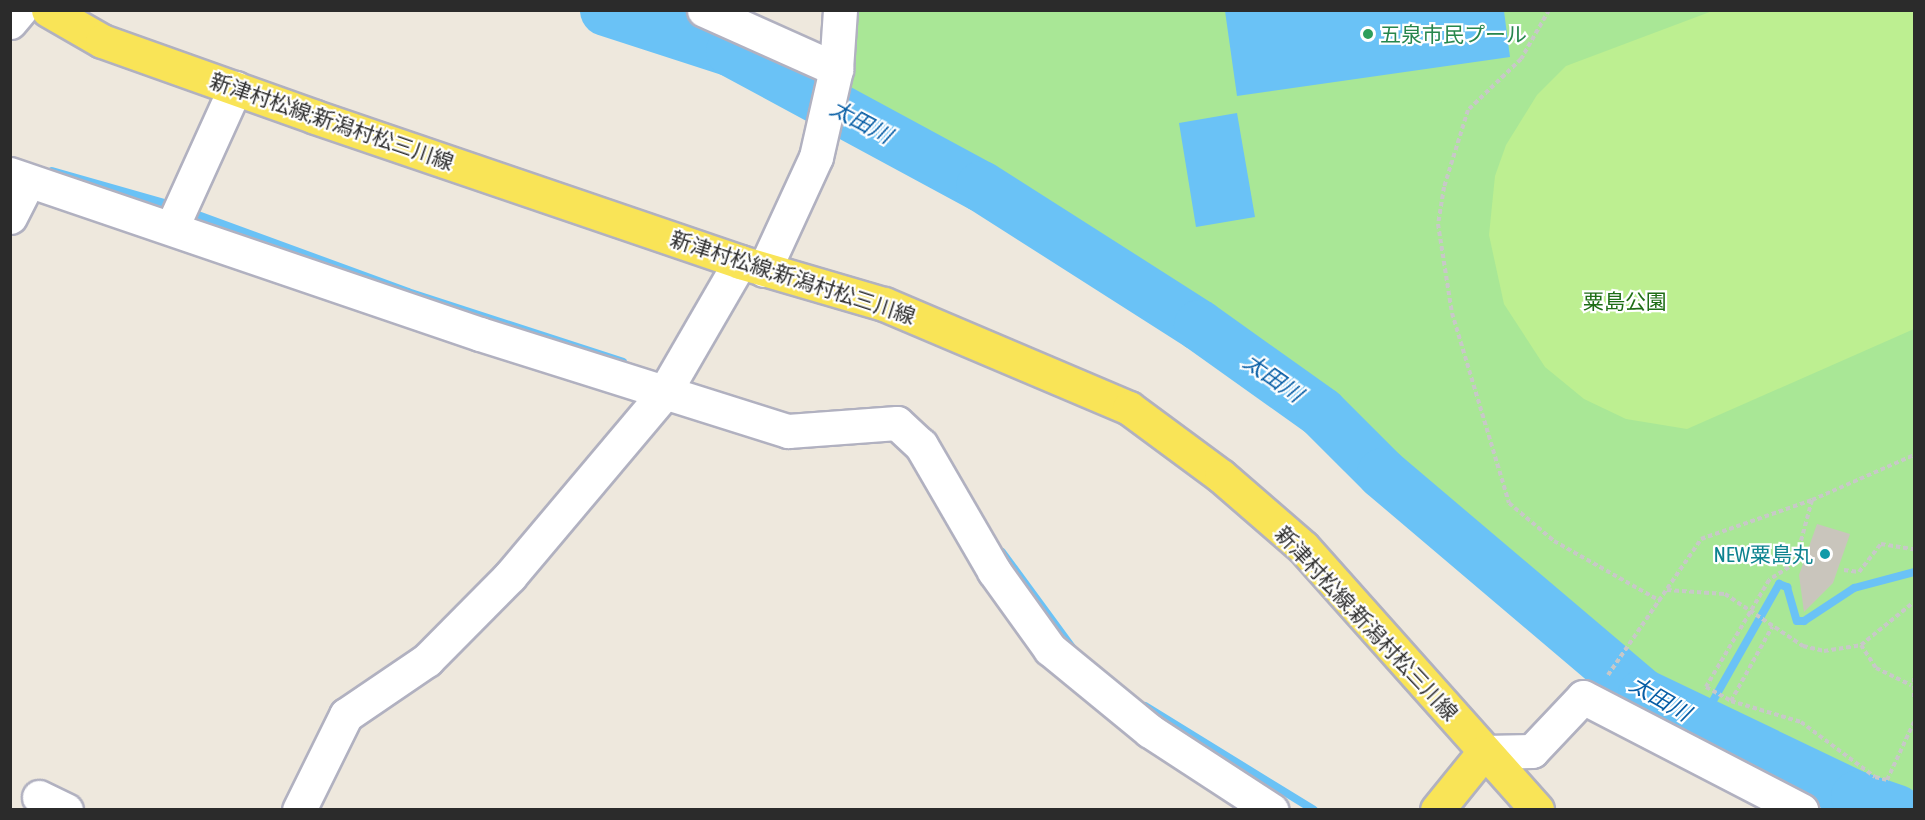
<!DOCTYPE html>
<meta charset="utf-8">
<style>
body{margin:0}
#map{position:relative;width:1925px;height:820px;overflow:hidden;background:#eee8dd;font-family:"Asap Condensed","Noto Sans JP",sans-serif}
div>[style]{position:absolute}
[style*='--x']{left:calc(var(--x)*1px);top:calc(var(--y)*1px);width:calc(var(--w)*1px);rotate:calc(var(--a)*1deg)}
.green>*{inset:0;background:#a9e796}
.pitch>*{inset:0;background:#bdef91}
.water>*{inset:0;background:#6ac2f6}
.stream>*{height:8px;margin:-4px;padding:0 4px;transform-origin:4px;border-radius:4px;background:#6ac2f6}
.river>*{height:51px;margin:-25.5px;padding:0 25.5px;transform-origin:25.5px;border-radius:25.5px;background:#6ac2f6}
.building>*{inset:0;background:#c9c5bc}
.path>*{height:4px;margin-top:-2px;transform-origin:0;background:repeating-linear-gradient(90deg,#c8c8c8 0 4.5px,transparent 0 7.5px)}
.roads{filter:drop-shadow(2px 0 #b1b1c0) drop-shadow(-2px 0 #b1b1c0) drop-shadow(0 2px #b1b1c0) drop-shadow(0 -2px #b1b1c0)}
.minor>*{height:33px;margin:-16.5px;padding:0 16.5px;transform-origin:16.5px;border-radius:16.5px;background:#fff}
.major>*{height:33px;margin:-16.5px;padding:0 16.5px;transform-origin:16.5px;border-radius:16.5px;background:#f9e457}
.dots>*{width:16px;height:16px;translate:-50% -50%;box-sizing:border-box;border:3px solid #fff;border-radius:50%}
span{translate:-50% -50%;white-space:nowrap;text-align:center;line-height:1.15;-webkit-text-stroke:4.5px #fff;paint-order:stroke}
.leisure-label{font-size:21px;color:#27864d}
.left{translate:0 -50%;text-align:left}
.street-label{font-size:21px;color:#2b2b2b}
.park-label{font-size:21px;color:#1f6d16}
.culture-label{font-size:21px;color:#0d838f}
.right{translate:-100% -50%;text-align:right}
.water-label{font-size:22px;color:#065da5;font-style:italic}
.frame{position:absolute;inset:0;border:12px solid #2b2b2b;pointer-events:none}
</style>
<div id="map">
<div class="green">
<div style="clip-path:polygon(840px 11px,1914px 11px,1914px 809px,1856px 796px,1643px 694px,1382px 473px,1321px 412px,1199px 325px,830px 97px)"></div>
</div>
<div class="pitch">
<div style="clip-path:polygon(1715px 10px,1914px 11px,1914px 329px,1687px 429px,1626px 419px,1584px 399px,1545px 367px,1504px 304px,1489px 235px,1495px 176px,1506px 145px,1537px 95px,1566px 66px)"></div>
</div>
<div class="water">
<div style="clip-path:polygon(1225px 11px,1504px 11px,1510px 57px,1237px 96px)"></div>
<div style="clip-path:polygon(1237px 113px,1255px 217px,1196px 227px,1179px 123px)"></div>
</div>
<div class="stream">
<div style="--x:52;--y:171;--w:128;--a:15.9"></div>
<div style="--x:187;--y:211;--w:235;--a:20.1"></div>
<div style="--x:408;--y:292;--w:226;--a:18"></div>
<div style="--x:1002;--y:552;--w:122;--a:53.7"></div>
<div style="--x:1145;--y:706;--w:198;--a:31.6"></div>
<div style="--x:1701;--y:722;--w:159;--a:-60.5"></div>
<div style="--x:1779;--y:584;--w:9;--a:21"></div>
<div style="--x:1787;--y:587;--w:35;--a:74"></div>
<div style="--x:1797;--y:621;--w:7;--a:0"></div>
<div style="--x:1804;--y:621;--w:60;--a:-33.4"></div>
<div style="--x:1854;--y:588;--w:62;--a:-14.9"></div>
</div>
<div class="river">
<div style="--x:605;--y:10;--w:133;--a:18"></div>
<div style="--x:731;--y:51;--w:284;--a:28.4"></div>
<div style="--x:981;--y:186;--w:259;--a:32.5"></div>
<div style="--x:1199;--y:325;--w:150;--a:35.5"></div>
<div style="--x:1321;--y:412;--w:86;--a:45"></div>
<div style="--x:1382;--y:473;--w:342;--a:40.3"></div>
<div style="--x:1643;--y:694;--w:236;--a:25.6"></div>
<div style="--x:1856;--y:796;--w:43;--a:18.9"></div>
</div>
<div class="building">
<div style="clip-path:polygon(1817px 524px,1850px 534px,1833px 583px,1804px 612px,1799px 575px)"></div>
</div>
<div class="path">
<div style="--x:1549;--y:10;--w:56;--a:119.7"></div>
<div style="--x:1521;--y:59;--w:74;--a:136.1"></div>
<div style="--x:1468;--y:110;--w:81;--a:107.3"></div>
<div style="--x:1444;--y:187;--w:37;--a:99"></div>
<div style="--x:1438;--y:224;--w:90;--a:81.1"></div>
<div style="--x:1452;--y:313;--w:198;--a:73.3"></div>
<div style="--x:1509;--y:503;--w:59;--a:40.2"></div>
<div style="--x:1554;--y:541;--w:122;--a:29.5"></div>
<div style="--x:1812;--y:500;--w:65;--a:105.1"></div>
<div style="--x:1795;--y:563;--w:31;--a:147"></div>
<div style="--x:1769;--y:580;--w:124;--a:120.5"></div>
<div style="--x:1706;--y:687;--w:29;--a:29"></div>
<div style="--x:1731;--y:701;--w:73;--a:16.7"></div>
<div style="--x:1801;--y:722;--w:92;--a:36.6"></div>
<div style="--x:1875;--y:777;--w:12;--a:14"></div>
<div style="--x:1887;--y:780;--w:64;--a:-65"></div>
<div style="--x:1844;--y:570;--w:15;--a:8"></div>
<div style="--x:1859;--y:572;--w:36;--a:-52"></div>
<div style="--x:1881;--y:544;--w:33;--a:9"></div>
<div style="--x:1667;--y:590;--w:58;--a:3.9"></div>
<div style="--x:1725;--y:594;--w:94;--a:33.7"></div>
<div style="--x:1803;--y:646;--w:22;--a:13"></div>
<div style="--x:1824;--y:651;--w:37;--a:-9"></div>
<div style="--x:1861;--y:645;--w:27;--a:57"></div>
<div style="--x:1876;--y:668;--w:39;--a:26"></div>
<div style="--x:1861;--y:645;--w:68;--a:-39.1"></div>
<div style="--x:1608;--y:675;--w:165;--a:-55.6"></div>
<div style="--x:1701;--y:539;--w:118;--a:-19.4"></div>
<div style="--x:1812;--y:500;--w:111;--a:-23.8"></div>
<div style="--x:1914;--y:678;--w:22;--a:90"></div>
<div style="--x:1731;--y:701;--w:85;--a:-61"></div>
</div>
<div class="roads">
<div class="minor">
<div style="--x:704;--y:10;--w:145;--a:24.1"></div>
<div style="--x:10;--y:22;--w:16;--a:-50"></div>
<div style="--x:10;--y:174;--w:496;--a:18.8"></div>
<div style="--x:480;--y:334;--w:323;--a:17.5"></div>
<div style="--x:788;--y:431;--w:109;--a:-4.2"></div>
<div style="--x:897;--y:423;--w:33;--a:43"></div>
<div style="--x:921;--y:445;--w:146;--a:59.9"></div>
<div style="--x:994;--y:571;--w:96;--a:54.3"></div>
<div style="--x:1050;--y:649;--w:129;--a:39.4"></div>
<div style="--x:1150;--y:731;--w:145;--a:33.1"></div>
<div style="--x:10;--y:217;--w:39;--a:-63"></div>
<div style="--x:172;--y:227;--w:153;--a:-65.6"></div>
<div style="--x:764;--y:270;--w:124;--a:-65.3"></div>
<div style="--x:816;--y:157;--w:90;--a:-77.2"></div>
<div style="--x:836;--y:69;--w:59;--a:-86.1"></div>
<div style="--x:1484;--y:752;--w:48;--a:-1.2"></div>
<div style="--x:1532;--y:751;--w:74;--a:-46.6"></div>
<div style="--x:1583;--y:697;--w:246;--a:27.4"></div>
<div style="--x:39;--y:797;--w:30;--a:26"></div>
<div style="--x:299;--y:810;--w:106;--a:-63.7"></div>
<div style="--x:346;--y:715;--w:98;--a:-34.2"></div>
<div style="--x:427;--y:660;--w:118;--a:-45.3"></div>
<div style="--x:510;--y:576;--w:239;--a:-49.9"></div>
<div style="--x:664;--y:393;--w:151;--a:-59.9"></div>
</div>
<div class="major">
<div style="--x:48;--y:10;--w:62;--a:29.9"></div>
<div style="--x:102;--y:41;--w:226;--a:19.6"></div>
<div style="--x:315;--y:117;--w:449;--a:18.8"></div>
<div style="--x:740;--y:262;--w:150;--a:16.3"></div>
<div style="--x:884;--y:304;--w:266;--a:23"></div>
<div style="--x:1129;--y:408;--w:114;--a:36.5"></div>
<div style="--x:1221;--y:476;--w:108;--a:40.9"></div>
<div style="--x:1303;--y:547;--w:352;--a:48.3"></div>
<div style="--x:1437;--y:810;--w:75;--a:-51"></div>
</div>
</div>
<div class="dots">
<div style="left:1368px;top:34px;background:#2e9e5b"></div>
<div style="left:1825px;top:554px;background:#0f9aa8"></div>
</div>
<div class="leisure-label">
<span class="left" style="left:1380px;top:34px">五泉市民プール</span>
</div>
<div class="street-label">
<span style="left:332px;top:121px;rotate:19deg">新津村松線;新潟村松三川線</span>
<span style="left:793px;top:277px;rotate:18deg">新津村松線;新潟村松三川線</span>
<span style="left:1367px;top:623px;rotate:47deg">新津村松線;新潟村松三川線</span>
</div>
<div class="park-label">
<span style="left:1625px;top:301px">粟島公園</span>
</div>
<div class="culture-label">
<span class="right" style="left:1813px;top:554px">NEW粟島丸</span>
</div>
<div class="water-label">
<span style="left:861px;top:122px;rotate:28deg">太田川</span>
<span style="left:1273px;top:378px;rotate:35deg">太田川</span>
<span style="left:1660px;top:699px;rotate:30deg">太田川</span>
</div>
<div class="frame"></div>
</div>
